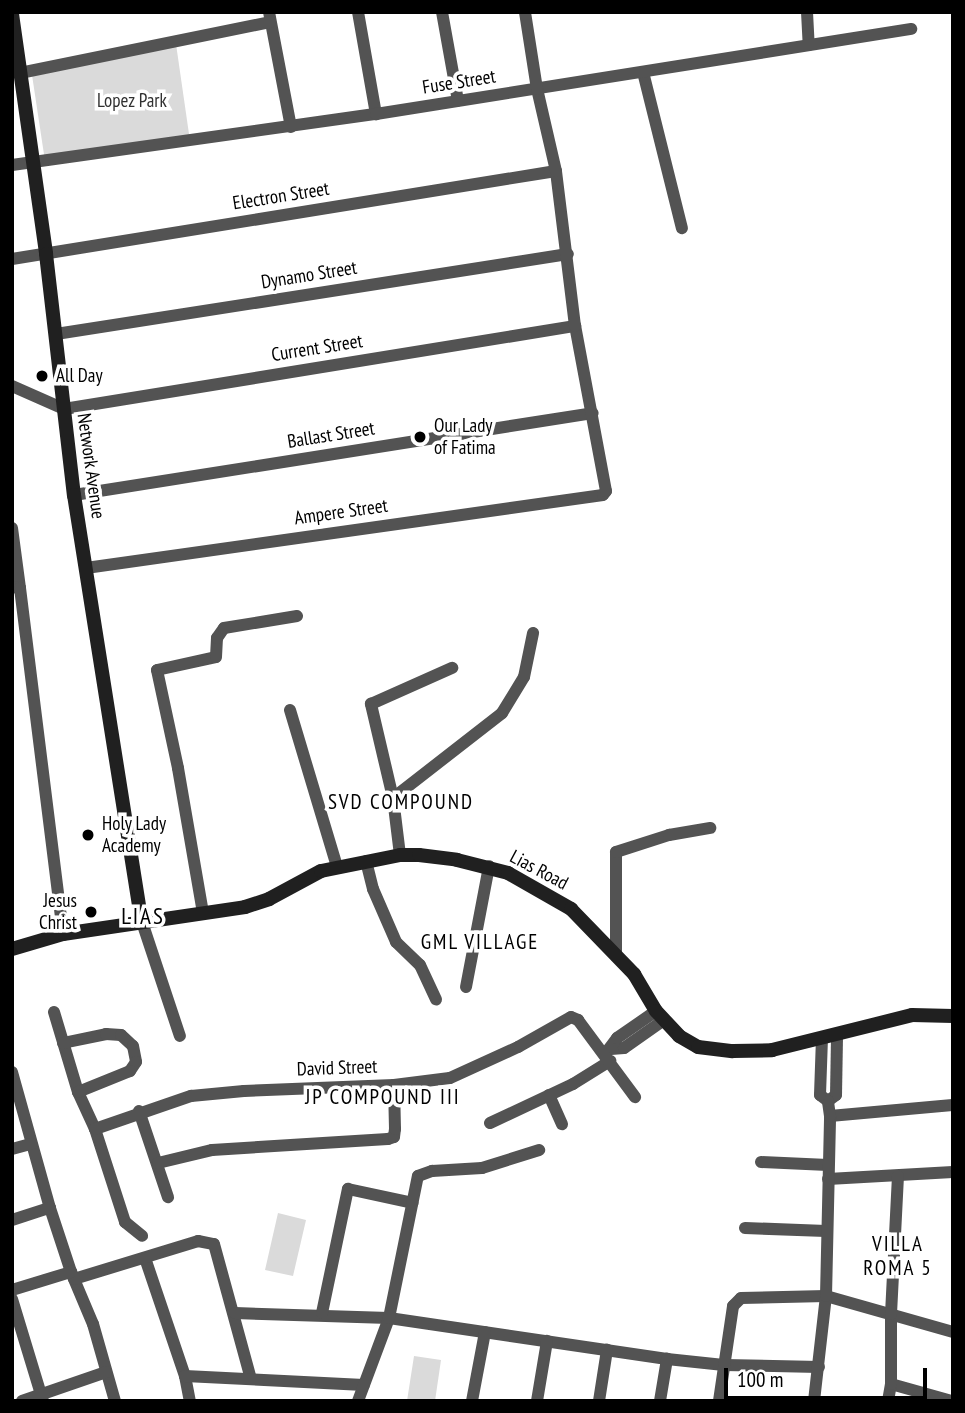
<!DOCTYPE html>
<style>
body{margin:0}
#map{position:relative;width:965px;height:1413px;overflow:hidden;background:#fff;font-family:"PT Sans Narrow",sans-serif}
div>[style]{position:absolute}
[style*='--x']{left:calc(var(--x)*1px);top:calc(var(--y)*1px);width:calc(var(--w)*1px);rotate:calc(var(--a)*1deg)}
.green>*{inset:0;background:#dadada}
.street>*{height:12px;margin:-6px;padding:0 6px;transform-origin:6px;border-radius:6px;background:#535353}
.secondary>*{height:14px;margin:-7px;padding:0 7px;transform-origin:7px;border-radius:7px;background:#202020}
.dots>*{width:19px;height:19px;translate:-50% -50%;box-sizing:border-box;border:4px solid #fff;border-radius:50%}
span{translate:-50% -50%;white-space:nowrap;text-align:center;line-height:1.15;-webkit-text-stroke:7px #fff;paint-order:stroke}
.street-label{font-size:19px;color:#000}
.park-label{font-size:19px;color:#313131}
.poi-label{font-size:19px;color:#000}
.left{translate:0 -50%;text-align:left}
.right{translate:-100% -50%;text-align:right}
.neighbourhood-label{font-size:21px;color:#000;letter-spacing:2px}
.quarter-label{font-size:23px;color:#000;letter-spacing:2px}
.frame{position:absolute;inset:0;border:14px solid #000;pointer-events:none}
.scale{position:absolute;left:724px;top:1368px;width:203px;height:32px;box-sizing:border-box;border:4px solid #000;border-top:0;padding-left:9px;font-size:21px;line-height:24px;white-space:nowrap;color:#000;-webkit-text-stroke:5px #fff;paint-order:stroke}
</style>
<div id="map">
<div class="green">
<div style="clip-path:polygon(176px 44px,190px 141px,45px 161px,32px 75px)"></div>
<div style="clip-path:polygon(278px 1213px,306px 1220px,293px 1276px,265px 1270px)"></div>
<div style="clip-path:polygon(414px 1356px,441px 1360px,435px 1401px,407px 1401px)"></div>
</div>
<div class="street">
<div style="--x:269;--y:12;--w:117;--a:79.2"></div>
<div style="--x:358;--y:12;--w:104;--a:80"></div>
<div style="--x:442;--y:12;--w:90;--a:79.8"></div>
<div style="--x:807;--y:12;--w:33;--a:87"></div>
<div style="--x:643;--y:72;--w:161;--a:76"></div>
<div style="--x:20;--y:73;--w:255;--a:-11.5"></div>
<div style="--x:12;--y:165;--w:368;--a:-8"></div>
<div style="--x:376;--y:114;--w:542;--a:-9.03"></div>
<div style="--x:12;--y:259;--w:551;--a:-9.19"></div>
<div style="--x:56;--y:334;--w:518;--a:-8.88"></div>
<div style="--x:12;--y:386;--w:57;--a:23.9"></div>
<div style="--x:64;--y:409;--w:518;--a:-9.23"></div>
<div style="--x:74;--y:495;--w:525;--a:-8.98"></div>
<div style="--x:12;--y:528;--w:61;--a:82.4"></div>
<div style="--x:86;--y:568;--w:522;--a:-8.04"></div>
<div style="--x:603;--y:495;--w:5;--a:-53"></div>
<div style="--x:606;--y:491;--w:168;--a:-100.6"></div>
<div style="--x:575;--y:326;--w:156;--a:-97"></div>
<div style="--x:556;--y:171;--w:84;--a:-103"></div>
<div style="--x:537;--y:89;--w:78;--a:-98.9"></div>
<div style="--x:12;--y:587;--w:8;--a:7"></div>
<div style="--x:20;--y:588;--w:349;--a:82.9"></div>
<div style="--x:290;--y:710;--w:164;--a:73.3"></div>
<div style="--x:393;--y:798;--w:138;--a:-37.9"></div>
<div style="--x:502;--y:713;--w:42;--a:-58.6"></div>
<div style="--x:524;--y:677;--w:45;--a:-78.4"></div>
<div style="--x:400;--y:855;--w:57;--a:-97"></div>
<div style="--x:393;--y:798;--w:97;--a:-103.2"></div>
<div style="--x:371;--y:704;--w:89;--a:-24"></div>
<div style="--x:366;--y:861;--w:29;--a:76"></div>
<div style="--x:373;--y:889;--w:58;--a:66.5"></div>
<div style="--x:396;--y:942;--w:33;--a:44"></div>
<div style="--x:420;--y:965;--w:38;--a:65"></div>
<div style="--x:203;--y:913;--w:147;--a:-99.8"></div>
<div style="--x:178;--y:768;--w:100;--a:-102.1"></div>
<div style="--x:157;--y:670;--w:60;--a:-12.4"></div>
<div style="--x:216;--y:657;--w:19;--a:-87"></div>
<div style="--x:217;--y:638;--w:12;--a:-55"></div>
<div style="--x:224;--y:628;--w:74;--a:-9.3"></div>
<div style="--x:142;--y:922;--w:120;--a:71.6"></div>
<div style="--x:616;--y:956;--w:104;--a:-90"></div>
<div style="--x:616;--y:852;--w:56;--a:-17.8"></div>
<div style="--x:669;--y:835;--w:42;--a:-9.7"></div>
<div style="--x:466;--y:987;--w:123;--a:-79.2"></div>
<div style="--x:54;--y:1012;--w:84;--a:73.3"></div>
<div style="--x:78;--y:1092;--w:41;--a:65.3"></div>
<div style="--x:95;--y:1129;--w:98;--a:72.1"></div>
<div style="--x:125;--y:1222;--w:22;--a:39"></div>
<div style="--x:63;--y:1043;--w:44;--a:-11.8"></div>
<div style="--x:106;--y:1034;--w:15;--a:4"></div>
<div style="--x:121;--y:1035;--w:16;--a:43"></div>
<div style="--x:133;--y:1046;--w:16;--a:79"></div>
<div style="--x:136;--y:1062;--w:11;--a:124"></div>
<div style="--x:130;--y:1071;--w:56;--a:158"></div>
<div style="--x:611;--y:1049;--w:13;--a:-4"></div>
<div style="--x:624;--y:1048;--w:49;--a:-35"></div>
<div style="--x:605;--y:1054;--w:20;--a:-53"></div>
<div style="--x:617;--y:1038;--w:47;--a:-34.7"></div>
<div style="--x:12;--y:1072;--w:141;--a:74.4"></div>
<div style="--x:50;--y:1208;--w:67;--a:71.8"></div>
<div style="--x:71;--y:1272;--w:56;--a:67.1"></div>
<div style="--x:93;--y:1324;--w:80;--a:74.1"></div>
<div style="--x:549;--y:1095;--w:32;--a:66"></div>
<div style="--x:828;--y:1101;--w:10;--a:-37"></div>
<div style="--x:836;--y:1095;--w:60;--a:-89"></div>
<div style="--x:139;--y:1111;--w:91;--a:71.4"></div>
<div style="--x:830;--y:1116;--w:123;--a:-5.1"></div>
<div style="--x:490;--y:1123;--w:92;--a:-25.2"></div>
<div style="--x:573;--y:1084;--w:44;--a:-31.9"></div>
<div style="--x:95;--y:1129;--w:102;--a:-19"></div>
<div style="--x:191;--y:1096;--w:53;--a:-5.4"></div>
<div style="--x:244;--y:1091;--w:150;--a:-2.3"></div>
<div style="--x:394;--y:1085;--w:56;--a:-7.1"></div>
<div style="--x:450;--y:1078;--w:75;--a:-24.5"></div>
<div style="--x:518;--y:1047;--w:61;--a:-29.5"></div>
<div style="--x:571;--y:1017;--w:8;--a:23"></div>
<div style="--x:578;--y:1020;--w:96;--a:53.5"></div>
<div style="--x:12;--y:1149;--w:20;--a:-15"></div>
<div style="--x:761;--y:1162;--w:67;--a:2.6"></div>
<div style="--x:158;--y:1163;--w:56;--a:-13.5"></div>
<div style="--x:212;--y:1150;--w:176;--a:-3.6"></div>
<div style="--x:388;--y:1139;--w:6;--a:-18"></div>
<div style="--x:394;--y:1137;--w:8;--a:-83"></div>
<div style="--x:395;--y:1129;--w:44;--a:-91.3"></div>
<div style="--x:828;--y:1179;--w:125;--a:-3.2"></div>
<div style="--x:12;--y:1220;--w:40;--a:-18"></div>
<div style="--x:745;--y:1228;--w:81;--a:2.1"></div>
<div style="--x:145;--y:1258;--w:125;--a:71.3"></div>
<div style="--x:185;--y:1376;--w:25;--a:79"></div>
<div style="--x:74;--y:1279;--w:130;--a:-17"></div>
<div style="--x:198;--y:1241;--w:16;--a:11"></div>
<div style="--x:214;--y:1244;--w:140;--a:74.7"></div>
<div style="--x:12;--y:1290;--w:62;--a:-17"></div>
<div style="--x:12;--y:1299;--w:107;--a:73.1"></div>
<div style="--x:235;--y:1313;--w:154;--a:1.9"></div>
<div style="--x:389;--y:1318;--w:281;--a:8.4"></div>
<div style="--x:667;--y:1359;--w:57;--a:6"></div>
<div style="--x:724;--y:1365;--w:95;--a:1.2"></div>
<div style="--x:322;--y:1313;--w:127;--a:-78.2"></div>
<div style="--x:348;--y:1189;--w:66;--a:12.2"></div>
<div style="--x:185;--y:1376;--w:179;--a:2.9"></div>
<div style="--x:891;--y:1384;--w:63;--a:15.6"></div>
<div style="--x:22;--y:1401;--w:89;--a:-19"></div>
<div style="--x:358;--y:1401;--w:89;--a:-69.5"></div>
<div style="--x:389;--y:1318;--w:145;--a:-78.5"></div>
<div style="--x:418;--y:1176;--w:15;--a:-20"></div>
<div style="--x:432;--y:1171;--w:50;--a:-3.4"></div>
<div style="--x:482;--y:1168;--w:60;--a:-17.5"></div>
<div style="--x:472;--y:1401;--w:70;--a:-79.3"></div>
<div style="--x:537;--y:1401;--w:61;--a:-80.5"></div>
<div style="--x:599;--y:1401;--w:52;--a:-81.1"></div>
<div style="--x:660;--y:1401;--w:43;--a:-80.5"></div>
<div style="--x:719;--y:1401;--w:96;--a:-81.6"></div>
<div style="--x:733;--y:1306;--w:11;--a:-45"></div>
<div style="--x:741;--y:1298;--w:85;--a:-1.3"></div>
<div style="--x:826;--y:1296;--w:132;--a:15.8"></div>
<div style="--x:814;--y:1401;--w:106;--a:-83.5"></div>
<div style="--x:826;--y:1296;--w:180;--a:-88.7"></div>
<div style="--x:830;--y:1116;--w:15;--a:-98"></div>
<div style="--x:828;--y:1101;--w:10;--a:-143"></div>
<div style="--x:820;--y:1095;--w:57;--a:-88"></div>
<div style="--x:888;--y:1401;--w:17;--a:-80"></div>
<div style="--x:891;--y:1384;--w:70;--a:-90"></div>
<div style="--x:891;--y:1314;--w:138;--a:-87.1"></div>
</div>
<div class="secondary">
<div style="--x:12;--y:14;--w:242;--a:81.9"></div>
<div style="--x:46;--y:254;--w:243;--a:83.4"></div>
<div style="--x:74;--y:495;--w:432;--a:81"></div>
<div style="--x:12;--y:949;--w:53;--a:-16.4"></div>
<div style="--x:63;--y:934;--w:184;--a:-8.4"></div>
<div style="--x:245;--y:907;--w:25;--a:-18"></div>
<div style="--x:269;--y:899;--w:59;--a:-28.3"></div>
<div style="--x:321;--y:871;--w:81;--a:-11.4"></div>
<div style="--x:400;--y:855;--w:19;--a:0"></div>
<div style="--x:419;--y:855;--w:38;--a:7"></div>
<div style="--x:457;--y:860;--w:53;--a:14.3"></div>
<div style="--x:508;--y:873;--w:73;--a:29.7"></div>
<div style="--x:571;--y:909;--w:91;--a:45.9"></div>
<div style="--x:634;--y:974;--w:43;--a:59.3"></div>
<div style="--x:656;--y:1011;--w:34;--a:47"></div>
<div style="--x:679;--y:1036;--w:22;--a:30"></div>
<div style="--x:698;--y:1047;--w:35;--a:7"></div>
<div style="--x:733;--y:1051;--w:39;--a:-1"></div>
<div style="--x:772;--y:1050;--w:144;--a:-14"></div>
<div style="--x:912;--y:1015;--w:41;--a:1.4"></div>
</div>
<div class="dots">
<div style="left:42px;top:376px;background:#000"></div>
<div style="left:420px;top:437px;background:#000"></div>
<div style="left:88px;top:835px;background:#000"></div>
<div style="left:91px;top:912px;background:#000"></div>
</div>
<div class="street-label">
<span style="left:459px;top:82px;rotate:-9deg">Fuse Street</span>
<span style="left:281px;top:196px;rotate:-9deg">Electron Street</span>
<span style="left:309px;top:275px;rotate:-9deg">Dynamo Street</span>
<span style="left:317px;top:348px;rotate:-9deg">Current Street</span>
<span style="left:331px;top:435px;rotate:-9deg">Ballast Street</span>
<span style="left:91px;top:466px;rotate:82deg">Network Avenue</span>
<span style="left:341px;top:512px;rotate:-8deg">Ampere Street</span>
<span style="left:539px;top:870px;rotate:28deg">Lias Road</span>
<span style="left:337px;top:1068px;rotate:-2deg">David Street</span>
</div>
<div class="park-label">
<span style="left:132px;top:101px">Lopez Park</span>
</div>
<div class="poi-label">
<span class="left" style="left:56px;top:376px">All Day</span>
<span class="left" style="left:434px;top:437px">Our Lady<br>of Fatima</span>
<span class="left" style="left:102px;top:835px">Holy Lady<br>Academy</span>
<span class="right" style="left:77px;top:912px">Jesus<br>Christ</span>
</div>
<div class="neighbourhood-label">
<span style="left:401px;top:802px">SVD COMPOUND</span>
<span style="left:480px;top:942px">GML VILLAGE</span>
<span style="left:383px;top:1097px">JP COMPOUND III</span>
<span style="left:898px;top:1256px">VILLA<br>ROMA 5</span>
</div>
<div class="quarter-label">
<span style="left:143px;top:916px">LIAS</span>
</div>
<div class="frame"></div>
<div class="scale">100 m</div>
</div>
